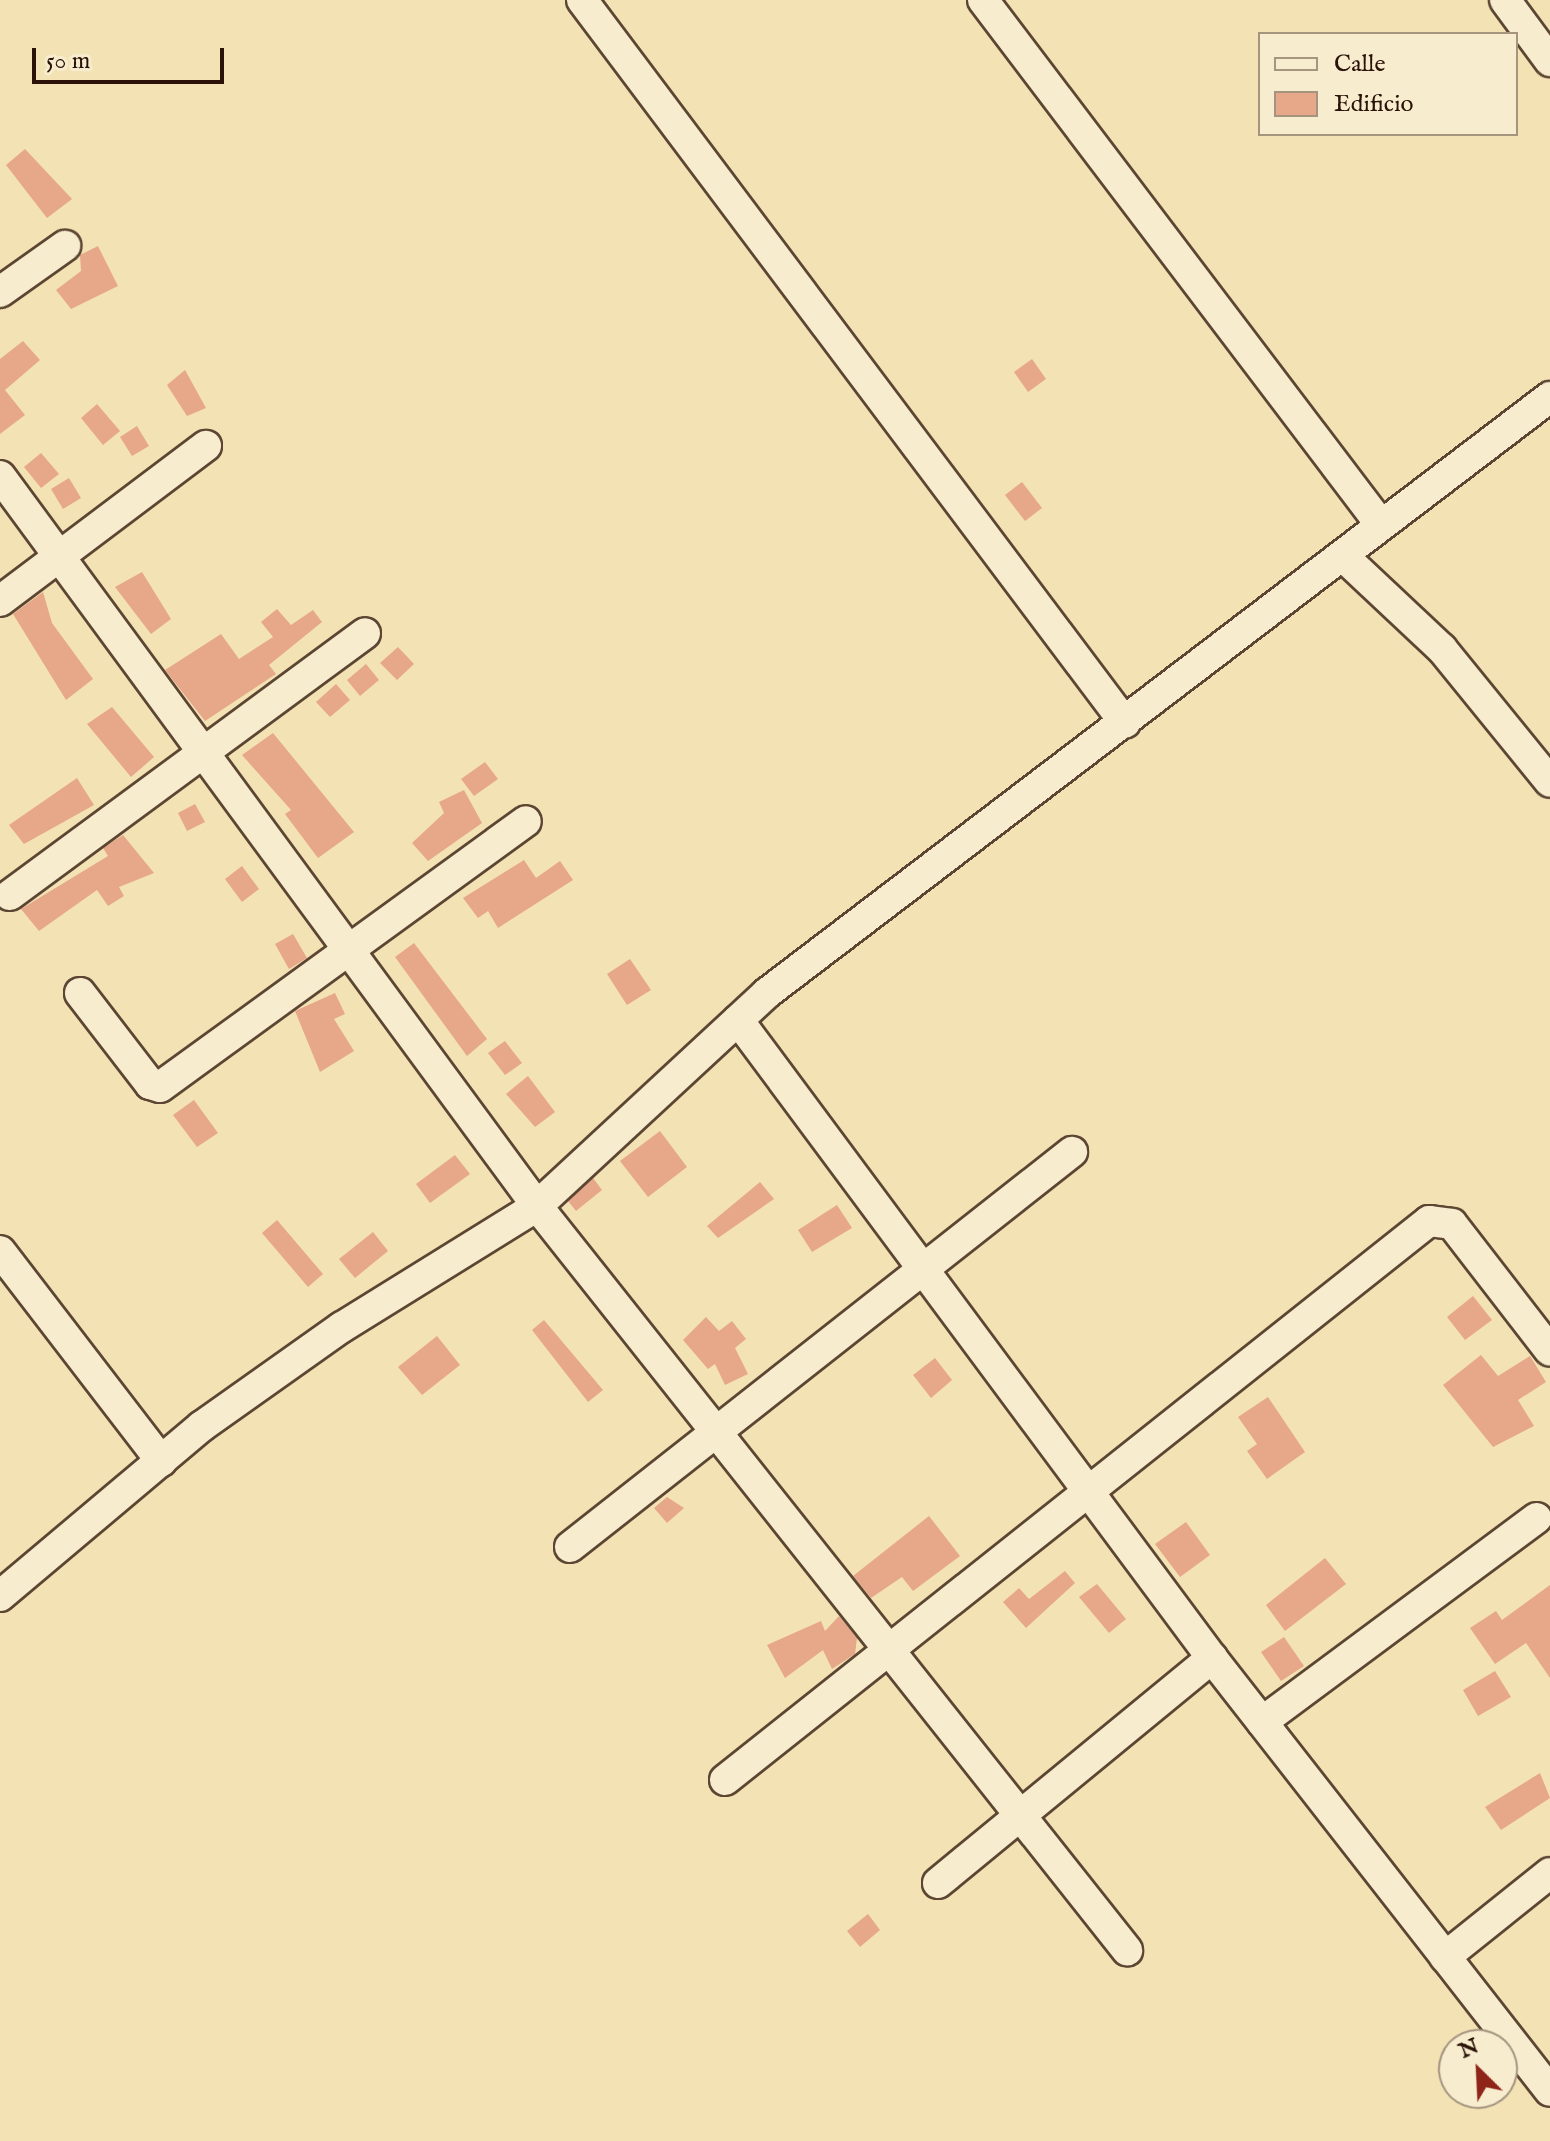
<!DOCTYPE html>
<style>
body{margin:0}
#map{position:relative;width:1550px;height:2141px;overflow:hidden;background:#f3e2b4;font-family:"IM FELL English",serif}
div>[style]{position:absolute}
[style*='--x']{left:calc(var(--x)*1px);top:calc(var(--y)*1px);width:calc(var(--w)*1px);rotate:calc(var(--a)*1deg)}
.building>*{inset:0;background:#e7a789}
.roads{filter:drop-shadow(2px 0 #5c4633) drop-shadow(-2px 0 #5c4633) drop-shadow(0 2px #5c4633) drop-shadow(0 -2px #5c4633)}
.minor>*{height:30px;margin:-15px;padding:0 15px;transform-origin:15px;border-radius:15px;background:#f7ecce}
span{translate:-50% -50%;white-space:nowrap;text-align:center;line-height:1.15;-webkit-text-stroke:7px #f7ecce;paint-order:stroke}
.legend{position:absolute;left:1258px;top:32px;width:260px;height:104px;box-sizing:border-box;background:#f7ecce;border:2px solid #a5957f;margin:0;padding:10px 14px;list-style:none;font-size:24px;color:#2a1208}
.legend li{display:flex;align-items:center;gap:16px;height:40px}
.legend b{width:40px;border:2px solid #a5957f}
.north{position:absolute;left:1438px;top:2029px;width:80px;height:80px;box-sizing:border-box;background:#f7ecce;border:2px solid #a5957f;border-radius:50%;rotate:336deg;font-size:22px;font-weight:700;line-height:32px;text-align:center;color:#2a1208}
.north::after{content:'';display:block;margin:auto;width:28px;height:36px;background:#8f2418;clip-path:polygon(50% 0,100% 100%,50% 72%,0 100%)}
.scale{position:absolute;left:32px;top:48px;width:192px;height:36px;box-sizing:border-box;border:4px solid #2a1208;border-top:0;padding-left:10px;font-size:24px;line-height:28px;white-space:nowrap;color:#2a1208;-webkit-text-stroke:6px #f7ecce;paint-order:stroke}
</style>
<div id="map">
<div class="building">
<div style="clip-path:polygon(25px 149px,72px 199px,47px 218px,6px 165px)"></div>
<div style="clip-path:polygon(98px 246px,118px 286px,71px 309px,56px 290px,81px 271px,80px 255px)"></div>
<div style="clip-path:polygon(23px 341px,40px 360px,5px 390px,25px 415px,0 434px,0 359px)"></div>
<div style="clip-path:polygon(1032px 359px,1046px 379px,1028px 392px,1014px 372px)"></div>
<div style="clip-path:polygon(185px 370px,206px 408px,187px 416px,167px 385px)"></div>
<div style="clip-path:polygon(97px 404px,120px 431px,103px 445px,81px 418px)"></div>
<div style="clip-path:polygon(137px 426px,149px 446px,132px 456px,120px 437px)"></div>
<div style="clip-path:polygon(41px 453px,59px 474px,41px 488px,24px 467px)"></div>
<div style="clip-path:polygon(69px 478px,81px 498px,63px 509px,51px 489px)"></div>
<div style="clip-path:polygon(1022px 482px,1042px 508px,1025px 521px,1005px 495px)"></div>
<div style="clip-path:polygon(142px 572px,171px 619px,151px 634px,115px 587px)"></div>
<div style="clip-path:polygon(43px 592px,52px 623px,93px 679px,66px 700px,13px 614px)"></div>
<div style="clip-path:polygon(277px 609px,291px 625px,313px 610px,322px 622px,269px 665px,276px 674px,205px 721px,165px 670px,221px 634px,239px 659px,273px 637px,261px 622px)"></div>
<div style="clip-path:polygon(398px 647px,414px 664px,397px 680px,380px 663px)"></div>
<div style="clip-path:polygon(366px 664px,379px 680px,360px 696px,347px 680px)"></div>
<div style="clip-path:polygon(336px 684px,350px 700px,330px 717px,316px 702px)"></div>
<div style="clip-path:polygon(112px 707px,154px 757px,131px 777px,87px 724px)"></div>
<div style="clip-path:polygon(273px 733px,354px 832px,318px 858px,285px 814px,291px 810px,242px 755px)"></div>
<div style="clip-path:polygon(485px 762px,498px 779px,474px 796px,461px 779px)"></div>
<div style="clip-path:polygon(77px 778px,94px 805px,24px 844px,9px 825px)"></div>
<div style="clip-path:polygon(464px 790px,482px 823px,428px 861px,412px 843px,444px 813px,439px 802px)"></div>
<div style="clip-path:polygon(195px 804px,205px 822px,187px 831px,178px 813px)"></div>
<div style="clip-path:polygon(123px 835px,154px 873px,119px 887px,124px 896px,108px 906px,97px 890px,39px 931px,21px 909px,108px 856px,103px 848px)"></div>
<div style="clip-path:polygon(524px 860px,536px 878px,560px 861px,573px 880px,498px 928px,488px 911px,478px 918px,463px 898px)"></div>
<div style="clip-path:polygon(242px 866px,259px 889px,242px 902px,225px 879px)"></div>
<div style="clip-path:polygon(293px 934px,307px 958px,289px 969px,275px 944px)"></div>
<div style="clip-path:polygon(414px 943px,487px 1039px,467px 1056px,395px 957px)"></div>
<div style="clip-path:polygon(630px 959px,651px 990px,627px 1005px,607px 974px)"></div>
<div style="clip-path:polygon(335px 993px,345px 1014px,334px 1019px,354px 1051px,320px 1072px,295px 1011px)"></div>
<div style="clip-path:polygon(505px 1041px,522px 1063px,505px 1075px,488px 1053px)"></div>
<div style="clip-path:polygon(528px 1076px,555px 1112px,535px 1127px,506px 1094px)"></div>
<div style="clip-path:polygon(194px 1100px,218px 1133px,197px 1147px,173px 1115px)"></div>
<div style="clip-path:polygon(660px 1131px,687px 1167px,648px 1197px,620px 1161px)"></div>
<div style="clip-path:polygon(455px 1155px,470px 1174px,430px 1203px,416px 1184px)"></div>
<div style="clip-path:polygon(593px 1178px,602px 1190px,576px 1211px,568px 1201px)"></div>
<div style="clip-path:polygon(760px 1182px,774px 1199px,718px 1238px,707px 1226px)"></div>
<div style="clip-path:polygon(837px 1205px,852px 1228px,812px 1252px,798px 1230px)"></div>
<div style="clip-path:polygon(277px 1220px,323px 1274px,308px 1287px,262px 1233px)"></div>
<div style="clip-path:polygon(373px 1232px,388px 1251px,355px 1278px,339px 1259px)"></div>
<div style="clip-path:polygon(1473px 1296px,1492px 1320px,1465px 1340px,1447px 1317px)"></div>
<div style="clip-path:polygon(706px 1317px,719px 1331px,732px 1321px,746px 1339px,735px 1348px,748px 1374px,725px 1385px,715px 1364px,708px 1369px,683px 1340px)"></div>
<div style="clip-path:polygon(544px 1320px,603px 1390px,588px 1402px,532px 1330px)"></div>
<div style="clip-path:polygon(437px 1336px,460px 1365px,422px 1395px,398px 1367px)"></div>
<div style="clip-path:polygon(1481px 1355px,1498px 1376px,1530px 1356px,1546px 1382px,1518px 1400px,1534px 1426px,1493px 1447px,1443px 1385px)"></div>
<div style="clip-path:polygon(935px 1358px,952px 1380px,931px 1398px,913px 1375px)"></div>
<div style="clip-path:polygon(1268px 1397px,1305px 1452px,1267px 1479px,1247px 1451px,1257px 1444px,1238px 1417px)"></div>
<div style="clip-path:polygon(667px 1497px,684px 1508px,667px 1523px,654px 1508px)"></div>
<div style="clip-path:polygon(929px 1516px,960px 1556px,913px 1591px,902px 1577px,871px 1598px,853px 1576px)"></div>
<div style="clip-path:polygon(1186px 1522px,1210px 1555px,1180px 1577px,1155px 1544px)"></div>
<div style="clip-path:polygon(1325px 1558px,1346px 1584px,1285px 1631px,1266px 1605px)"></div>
<div style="clip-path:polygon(1065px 1571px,1075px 1583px,1026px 1628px,1003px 1602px,1019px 1588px,1029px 1599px)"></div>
<div style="clip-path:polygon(1097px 1584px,1126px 1619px,1109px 1633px,1079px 1597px)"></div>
<div style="clip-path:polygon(1550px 1585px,1550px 1678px,1526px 1643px,1495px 1664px,1470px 1628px,1496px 1611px,1502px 1620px)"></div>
<div style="clip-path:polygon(839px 1616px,857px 1638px,855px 1654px,832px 1669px,823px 1650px,785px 1678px,767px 1645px,821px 1621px,825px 1631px)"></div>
<div style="clip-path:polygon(1284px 1637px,1304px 1666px,1281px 1681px,1261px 1652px)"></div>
<div style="clip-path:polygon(1495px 1671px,1511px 1697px,1478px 1716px,1463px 1690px)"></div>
<div style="clip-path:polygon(1540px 1773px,1550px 1798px,1501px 1830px,1485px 1807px)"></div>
<div style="clip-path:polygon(868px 1914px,880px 1930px,860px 1947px,847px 1931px)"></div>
</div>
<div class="roads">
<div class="minor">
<div style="--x:582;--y:0;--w:904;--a:53.09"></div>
<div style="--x:983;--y:0;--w:659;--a:52.83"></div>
<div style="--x:1505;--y:0;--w:76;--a:53.6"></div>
<div style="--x:0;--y:292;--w:80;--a:-35.3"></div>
<div style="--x:0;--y:476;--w:906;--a:53.66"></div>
<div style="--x:537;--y:1206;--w:950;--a:51.59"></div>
<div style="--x:1344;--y:557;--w:134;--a:43.2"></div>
<div style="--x:1442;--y:649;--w:171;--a:50.9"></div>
<div style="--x:0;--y:601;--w:258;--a:-37"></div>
<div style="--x:10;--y:895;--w:441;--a:-36.4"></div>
<div style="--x:80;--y:993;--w:115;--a:52.4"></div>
<div style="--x:150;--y:1084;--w:10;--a:17"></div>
<div style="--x:160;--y:1087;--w:452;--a:-36"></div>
<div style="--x:738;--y:1020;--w:795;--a:53.39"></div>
<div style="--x:1212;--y:1658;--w:549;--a:52.02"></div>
<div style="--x:0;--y:1251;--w:265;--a:52.5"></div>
<div style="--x:570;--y:1547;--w:639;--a:-38.2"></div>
<div style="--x:0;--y:1596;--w:264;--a:-40.1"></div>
<div style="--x:202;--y:1426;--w:171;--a:-35.3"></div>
<div style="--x:342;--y:1327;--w:229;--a:-31.8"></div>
<div style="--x:537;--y:1206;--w:313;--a:-42.8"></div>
<div style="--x:767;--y:993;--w:984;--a:-37.28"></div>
<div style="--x:1262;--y:1722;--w:342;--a:-36.6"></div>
<div style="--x:725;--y:1780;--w:899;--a:-38.45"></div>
<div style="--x:1429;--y:1221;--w:23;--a:7"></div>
<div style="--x:1452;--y:1224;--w:160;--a:52.3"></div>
<div style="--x:938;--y:1883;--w:355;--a:-39.4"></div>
<div style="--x:1445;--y:1957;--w:134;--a:-38.7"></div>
</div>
</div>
<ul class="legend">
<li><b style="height:10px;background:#f7ecce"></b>Calle</li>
<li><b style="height:22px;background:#e7a789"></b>Edificio</li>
</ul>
<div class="north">N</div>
<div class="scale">50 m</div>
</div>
